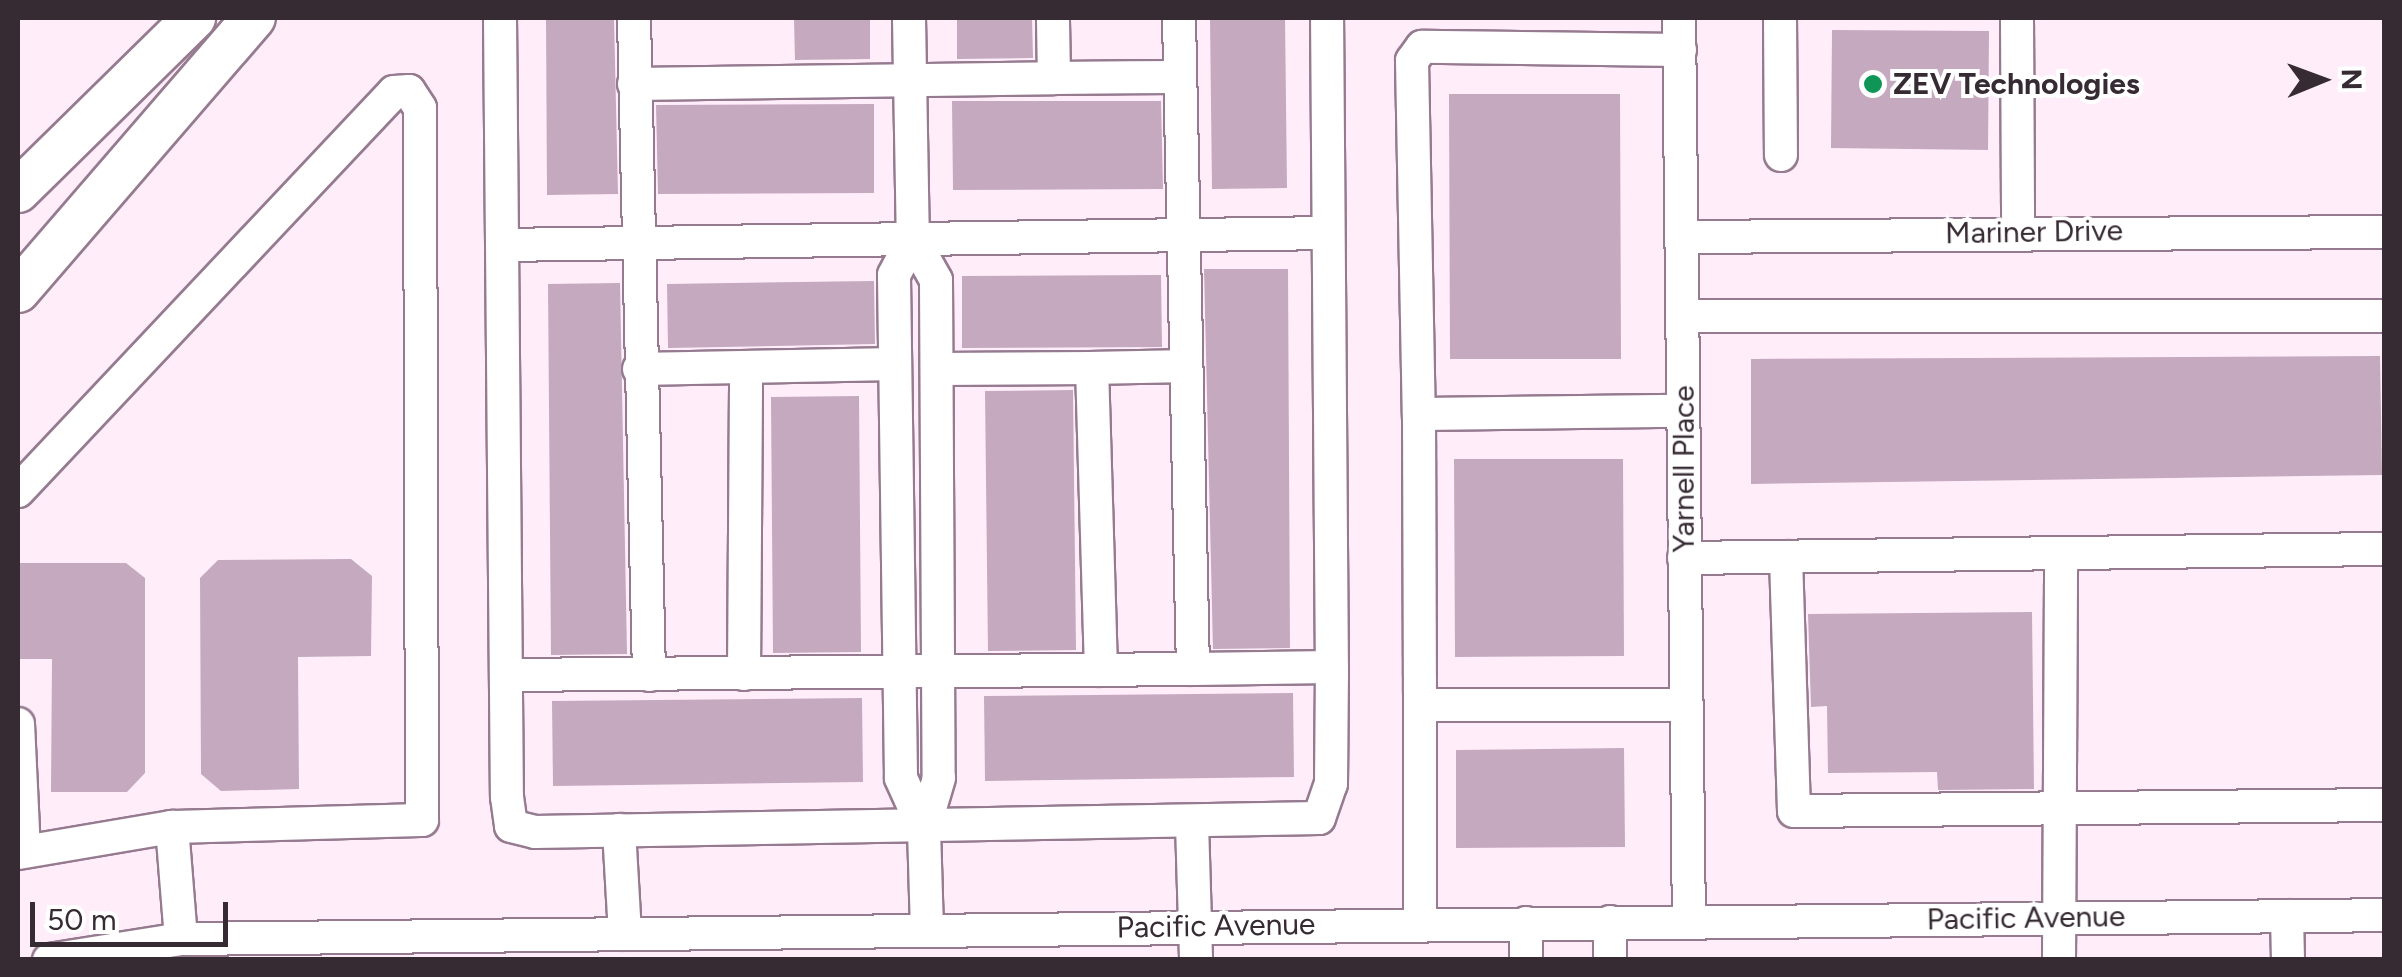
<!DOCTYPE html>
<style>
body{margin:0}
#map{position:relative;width:2402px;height:977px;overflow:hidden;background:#ffedfa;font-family:Figtree,sans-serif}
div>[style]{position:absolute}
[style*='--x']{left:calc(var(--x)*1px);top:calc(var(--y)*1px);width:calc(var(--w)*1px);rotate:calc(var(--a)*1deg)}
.building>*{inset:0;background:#c5a9bf}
.roads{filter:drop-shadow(2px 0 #967b90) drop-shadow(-2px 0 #967b90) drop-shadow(0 2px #967b90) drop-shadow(0 -2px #967b90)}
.minor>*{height:32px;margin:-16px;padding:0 16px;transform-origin:16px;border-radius:16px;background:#fff}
.major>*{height:42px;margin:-21px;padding:0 21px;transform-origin:21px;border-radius:21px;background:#fff}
.dots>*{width:28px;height:28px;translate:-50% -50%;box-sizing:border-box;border:5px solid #fff;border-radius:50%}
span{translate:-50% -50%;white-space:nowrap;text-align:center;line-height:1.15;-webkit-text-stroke:8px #fff;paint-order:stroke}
.poi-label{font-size:30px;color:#362a33;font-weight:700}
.left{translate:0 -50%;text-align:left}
.street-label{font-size:30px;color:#362a33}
.frame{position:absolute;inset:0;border:20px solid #362a33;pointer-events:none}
.north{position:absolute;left:2272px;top:30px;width:100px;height:100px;-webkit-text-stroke:8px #fff;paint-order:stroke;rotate:89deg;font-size:28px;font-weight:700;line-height:40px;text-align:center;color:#362a33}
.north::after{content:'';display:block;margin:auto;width:35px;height:45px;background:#362a33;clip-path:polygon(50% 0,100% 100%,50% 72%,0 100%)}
.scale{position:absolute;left:30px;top:902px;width:198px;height:45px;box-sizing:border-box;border:5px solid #362a33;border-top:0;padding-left:12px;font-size:30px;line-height:35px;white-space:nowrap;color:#362a33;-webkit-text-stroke:8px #fff;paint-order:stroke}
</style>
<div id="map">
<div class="building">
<div style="clip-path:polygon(546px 18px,614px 18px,618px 194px,547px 195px)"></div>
<div style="clip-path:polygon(794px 18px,870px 18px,870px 59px,795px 60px)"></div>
<div style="clip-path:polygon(957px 18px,1032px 18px,1033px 58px,957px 59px)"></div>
<div style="clip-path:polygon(1210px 18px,1285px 18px,1287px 188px,1212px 189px)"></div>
<div style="clip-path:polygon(1832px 30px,1989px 31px,1988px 150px,1831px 148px)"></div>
<div style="clip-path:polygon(1449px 94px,1620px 94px,1621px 359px,1450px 359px)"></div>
<div style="clip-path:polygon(952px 101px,1161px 101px,1163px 189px,953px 190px)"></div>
<div style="clip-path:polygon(874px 104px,874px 193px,658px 194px,656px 105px)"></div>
<div style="clip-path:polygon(1204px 269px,1288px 269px,1290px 648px,1213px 649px)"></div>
<div style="clip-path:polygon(1161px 275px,1162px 347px,962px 348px,962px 276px)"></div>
<div style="clip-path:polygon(874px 281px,875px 344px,668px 348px,667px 284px)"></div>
<div style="clip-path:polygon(620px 283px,627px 654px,551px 655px,548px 284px)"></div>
<div style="clip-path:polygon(2380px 356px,2382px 475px,1751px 484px,1751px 359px)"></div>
<div style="clip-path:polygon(1073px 390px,1076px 650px,988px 651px,985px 391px)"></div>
<div style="clip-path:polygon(859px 396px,861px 652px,773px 653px,771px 397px)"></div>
<div style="clip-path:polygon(1454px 459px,1623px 459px,1624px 656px,1455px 657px)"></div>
<div style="clip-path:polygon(351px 559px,372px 576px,371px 656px,298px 657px,299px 789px,221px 791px,201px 774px,200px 578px,218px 560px)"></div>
<div style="clip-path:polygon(18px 563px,126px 563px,145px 578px,145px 773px,127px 792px,51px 792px,52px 659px,18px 659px)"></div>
<div style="clip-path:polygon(2032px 612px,2034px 789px,1938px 790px,1937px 772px,1828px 773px,1827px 706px,1811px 707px,1808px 614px)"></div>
<div style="clip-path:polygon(1293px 693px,1294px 777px,985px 781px,984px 696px)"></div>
<div style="clip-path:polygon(862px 698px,863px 782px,553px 786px,552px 701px)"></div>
<div style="clip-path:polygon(1624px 748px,1625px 847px,1456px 848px,1456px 750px)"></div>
</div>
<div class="roads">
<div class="minor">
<div style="--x:500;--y:18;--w:779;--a:89.49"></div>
<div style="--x:507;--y:797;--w:29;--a:82"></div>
<div style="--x:511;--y:826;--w:25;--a:14"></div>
<div style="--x:535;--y:832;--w:784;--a:-1.02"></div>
<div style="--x:1319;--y:818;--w:36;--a:-71"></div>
<div style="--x:1331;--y:784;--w:107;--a:-89.5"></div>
<div style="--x:1332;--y:677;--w:659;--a:-90.43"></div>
<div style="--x:634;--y:18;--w:657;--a:88.69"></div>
<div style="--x:909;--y:18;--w:221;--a:89"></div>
<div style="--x:1179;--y:18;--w:651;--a:88.77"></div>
<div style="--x:1193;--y:669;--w:139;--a:-0.8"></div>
<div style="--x:1679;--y:18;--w:903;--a:89.37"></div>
<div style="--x:1780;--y:18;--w:137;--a:89.6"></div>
<div style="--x:2017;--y:18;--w:214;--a:89.7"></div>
<div style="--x:1680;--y:50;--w:258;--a:-179.3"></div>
<div style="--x:1422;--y:47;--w:17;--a:126"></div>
<div style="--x:1412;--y:61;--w:353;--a:88.9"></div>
<div style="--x:1419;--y:414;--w:264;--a:-0.7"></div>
<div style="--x:1054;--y:78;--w:126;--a:-0.5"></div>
<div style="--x:634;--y:84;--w:420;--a:-0.8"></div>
<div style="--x:1054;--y:78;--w:60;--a:-91"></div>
<div style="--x:1682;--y:237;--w:702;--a:-0.41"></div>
<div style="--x:502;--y:245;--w:826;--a:-0.83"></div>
<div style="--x:1683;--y:316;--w:701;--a:0"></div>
<div style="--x:639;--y:369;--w:256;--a:-1.1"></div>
<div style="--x:937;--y:369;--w:155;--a:-0.4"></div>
<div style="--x:1419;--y:414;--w:291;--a:89.8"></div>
<div style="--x:1420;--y:705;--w:266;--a:0"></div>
<div style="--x:18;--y:491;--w:548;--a:-46.7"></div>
<div style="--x:394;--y:92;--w:15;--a:-4"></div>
<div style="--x:409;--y:91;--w:20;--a:57"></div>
<div style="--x:420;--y:108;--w:712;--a:89.84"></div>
<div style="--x:422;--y:820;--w:250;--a:178.4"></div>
<div style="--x:172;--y:827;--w:112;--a:85.4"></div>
<div style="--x:1786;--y:557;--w:254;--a:88.2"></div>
<div style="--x:1794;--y:811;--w:590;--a:-0.58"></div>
<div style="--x:1684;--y:558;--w:700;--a:-0.74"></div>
<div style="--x:1101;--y:670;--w:302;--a:-91.7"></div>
<div style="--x:1092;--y:368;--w:94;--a:-1.2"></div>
<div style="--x:744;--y:674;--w:307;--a:-89.6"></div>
<div style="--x:506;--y:675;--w:687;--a:-0.5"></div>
<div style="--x:18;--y:724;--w:127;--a:87.3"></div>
<div style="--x:1192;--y:823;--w:137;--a:88.3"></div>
<div style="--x:924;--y:829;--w:56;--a:-114.3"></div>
<div style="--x:901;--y:778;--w:503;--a:-90.8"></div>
<div style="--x:894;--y:275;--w:41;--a:-62.2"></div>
<div style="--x:913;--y:239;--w:47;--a:60.7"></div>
<div style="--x:936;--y:280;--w:498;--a:89.7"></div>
<div style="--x:939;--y:778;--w:53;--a:106.4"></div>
<div style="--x:924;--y:829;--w:101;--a:88.3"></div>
<div style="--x:619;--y:830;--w:104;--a:86.7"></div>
<div style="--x:18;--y:853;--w:156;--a:-9.6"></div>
<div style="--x:2287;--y:916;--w:44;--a:88.7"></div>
<div style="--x:1610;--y:922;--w:38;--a:90"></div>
<div style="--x:1526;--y:923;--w:37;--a:90"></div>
<div style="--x:1420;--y:924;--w:219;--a:-90"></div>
<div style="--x:49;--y:960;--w:134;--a:-9"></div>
<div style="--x:181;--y:939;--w:2203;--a:-0.62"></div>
<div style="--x:2059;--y:960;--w:407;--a:-89.7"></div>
</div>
<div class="major">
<div style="--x:18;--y:191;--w:247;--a:-44.5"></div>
<div style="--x:18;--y:291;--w:361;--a:-49.2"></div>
</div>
</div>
<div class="dots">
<div style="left:1873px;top:84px;background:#0f9656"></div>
</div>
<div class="poi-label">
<span class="left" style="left:1893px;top:84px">ZEV Technologies</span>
</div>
<div class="street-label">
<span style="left:2034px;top:232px;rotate:-1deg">Mariner Drive</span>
<span style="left:1684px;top:469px;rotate:-90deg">Yarnell Place</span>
<span style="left:2026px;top:918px;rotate:-1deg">Pacific Avenue</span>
<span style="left:1216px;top:926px;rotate:-1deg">Pacific Avenue</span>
</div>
<div class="frame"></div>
<div class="north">N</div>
<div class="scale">50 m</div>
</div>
